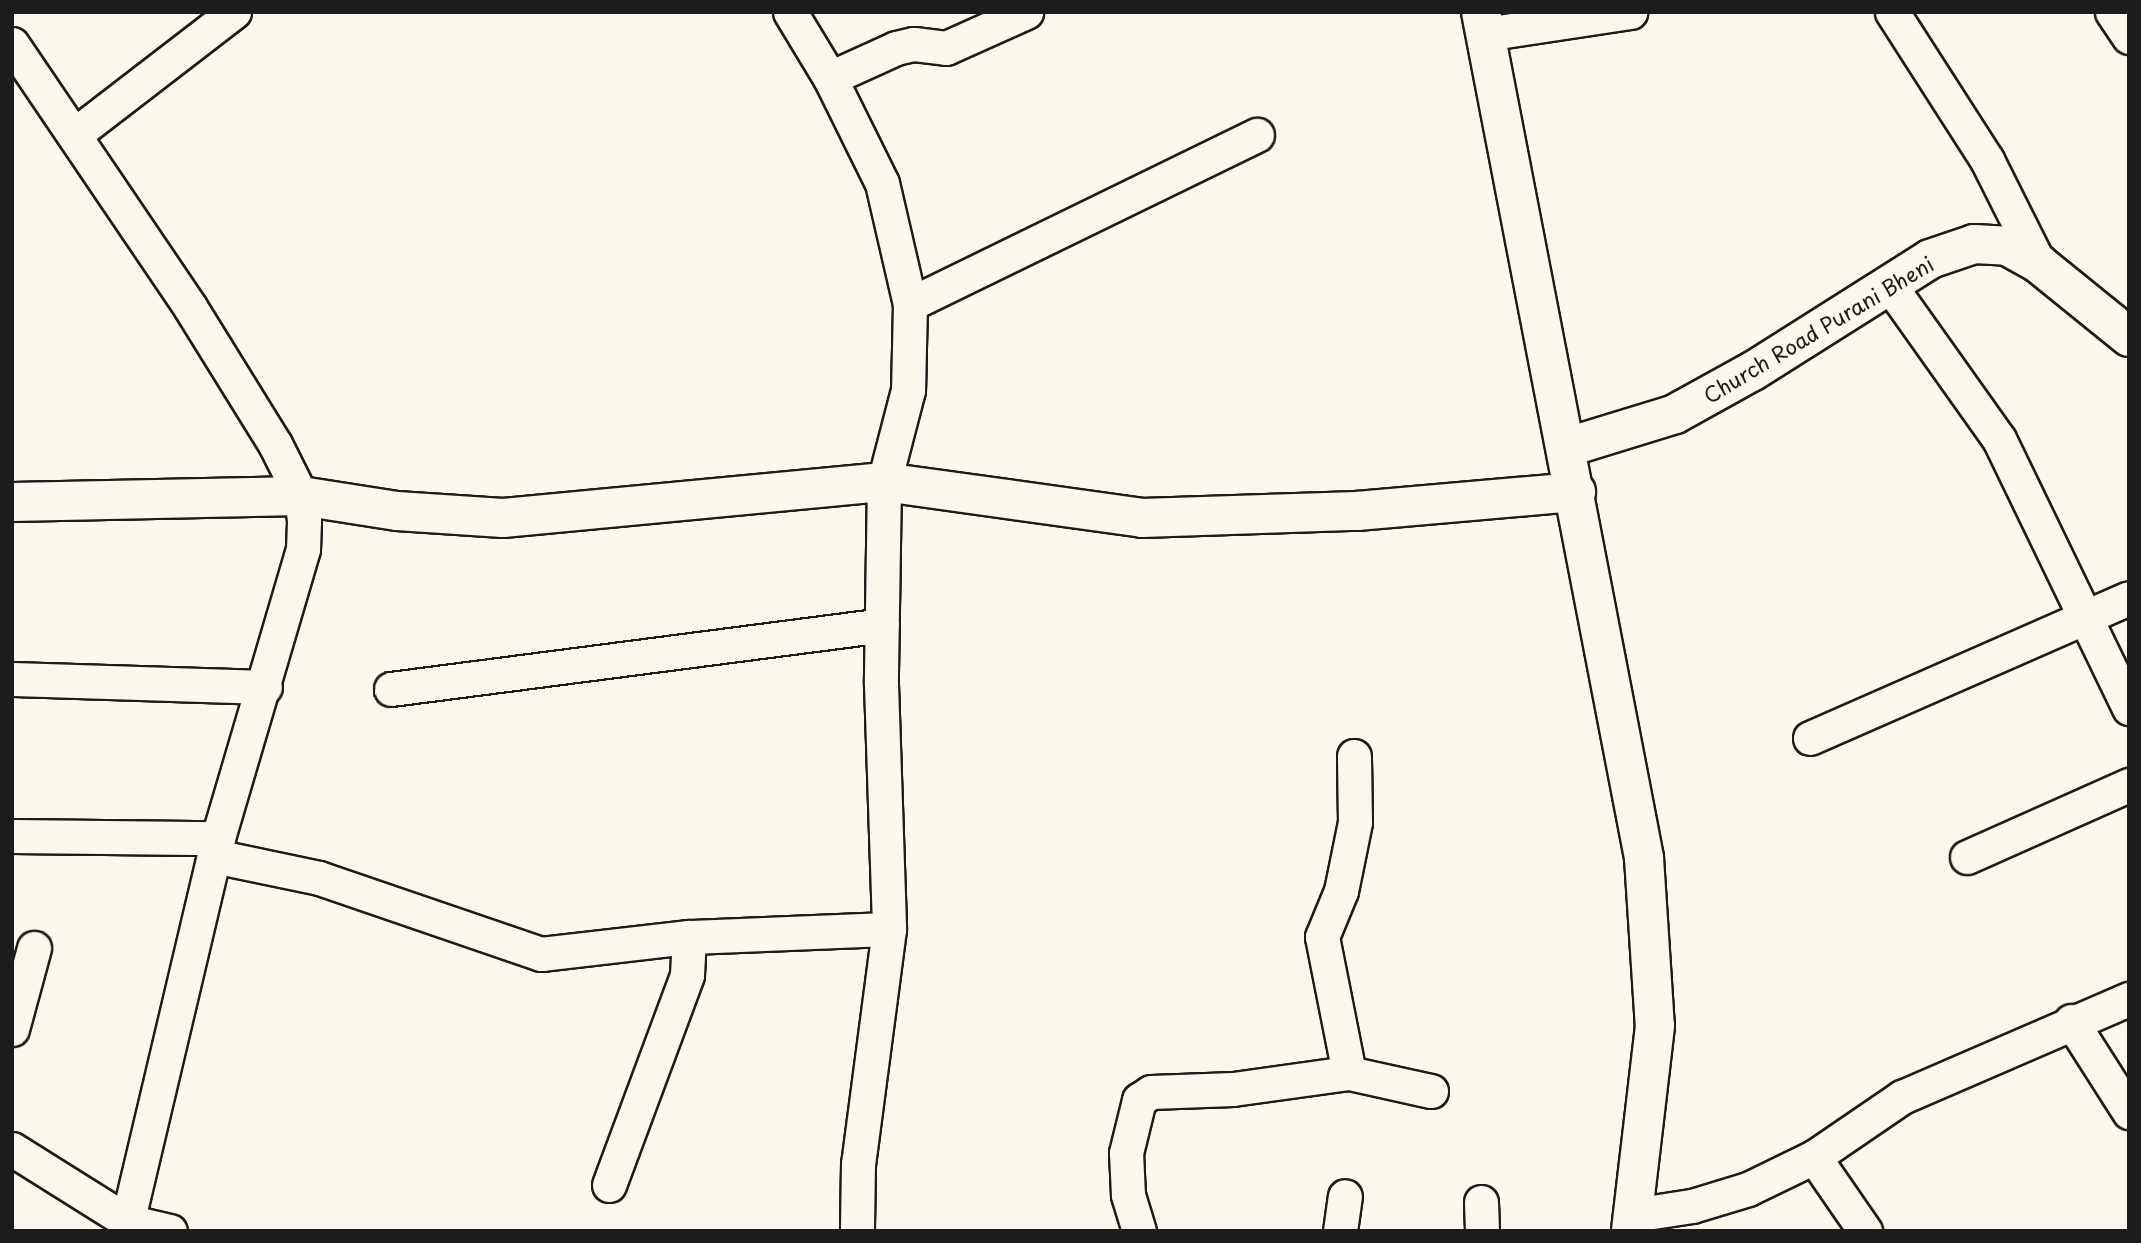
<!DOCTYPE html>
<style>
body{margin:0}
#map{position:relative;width:2141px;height:1243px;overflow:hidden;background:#fbf7ec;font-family:"Playpen Sans",sans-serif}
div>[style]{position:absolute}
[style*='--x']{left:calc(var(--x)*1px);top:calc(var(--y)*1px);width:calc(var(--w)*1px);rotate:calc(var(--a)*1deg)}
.roads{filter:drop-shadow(2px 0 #1c1c1c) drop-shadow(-2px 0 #1c1c1c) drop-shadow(0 2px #1c1c1c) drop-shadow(0 -2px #1c1c1c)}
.street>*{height:33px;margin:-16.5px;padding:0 16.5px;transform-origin:16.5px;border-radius:16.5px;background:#fbf7ec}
.secondary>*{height:38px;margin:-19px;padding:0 19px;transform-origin:19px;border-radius:19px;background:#fbf7ec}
span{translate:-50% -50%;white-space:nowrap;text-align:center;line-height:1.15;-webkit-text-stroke:5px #fbf7ec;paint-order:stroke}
.street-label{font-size:21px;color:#1c1c1c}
.frame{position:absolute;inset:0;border:14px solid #1c1c1c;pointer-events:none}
</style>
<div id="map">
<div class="roads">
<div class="street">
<div style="--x:790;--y:12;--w:77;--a:58.8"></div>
<div style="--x:830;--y:78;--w:117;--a:63.7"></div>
<div style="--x:882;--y:183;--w:124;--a:77"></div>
<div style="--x:910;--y:304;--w:86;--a:91.3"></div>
<div style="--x:908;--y:390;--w:95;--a:104.6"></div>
<div style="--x:884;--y:482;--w:202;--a:90.9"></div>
<div style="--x:881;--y:684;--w:245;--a:88.1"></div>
<div style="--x:889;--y:929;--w:237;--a:97.5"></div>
<div style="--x:858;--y:1164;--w:67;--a:90.9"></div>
<div style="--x:1892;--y:12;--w:176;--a:57.3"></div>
<div style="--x:1987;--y:160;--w:116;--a:63.4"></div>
<div style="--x:2112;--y:12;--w:30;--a:56"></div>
<div style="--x:1485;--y:34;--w:147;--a:-8.6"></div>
<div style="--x:12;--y:44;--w:318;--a:55.9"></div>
<div style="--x:190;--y:307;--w:161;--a:58.2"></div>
<div style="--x:275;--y:444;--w:58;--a:63.4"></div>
<div style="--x:301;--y:496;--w:25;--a:83"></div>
<div style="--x:304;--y:521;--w:28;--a:92"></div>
<div style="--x:303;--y:549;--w:301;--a:106.4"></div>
<div style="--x:218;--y:838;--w:404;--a:103.3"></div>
<div style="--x:830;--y:78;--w:72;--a:-24.4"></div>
<div style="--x:896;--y:48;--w:18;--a:-13"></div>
<div style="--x:914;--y:44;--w:32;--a:7"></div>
<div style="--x:946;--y:48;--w:88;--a:-24.2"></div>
<div style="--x:74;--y:135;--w:202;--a:-37.6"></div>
<div style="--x:1888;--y:283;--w:191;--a:54.6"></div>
<div style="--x:1999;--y:439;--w:299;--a:64.2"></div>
<div style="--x:910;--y:304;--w:386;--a:-26"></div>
<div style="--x:12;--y:679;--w:253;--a:1.8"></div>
<div style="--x:391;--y:689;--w:495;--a:-7.4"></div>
<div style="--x:1810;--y:738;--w:348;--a:-23.7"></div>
<div style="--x:12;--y:836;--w:206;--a:0.6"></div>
<div style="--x:214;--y:856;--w:107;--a:11.8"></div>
<div style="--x:319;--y:878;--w:235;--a:18.9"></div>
<div style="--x:541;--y:954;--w:149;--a:-6.6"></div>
<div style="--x:689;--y:937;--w:200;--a:-2.3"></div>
<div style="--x:1967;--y:857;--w:177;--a:-24"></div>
<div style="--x:2071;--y:1021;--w:108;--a:57.5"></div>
<div style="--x:12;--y:1029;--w:84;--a:-74.8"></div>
<div style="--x:1349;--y:1073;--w:139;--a:-101.2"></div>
<div style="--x:1322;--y:937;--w:50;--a:-67.6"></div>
<div style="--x:1341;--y:891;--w:70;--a:-78.5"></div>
<div style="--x:1355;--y:822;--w:66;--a:-90.9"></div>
<div style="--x:12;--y:1149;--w:136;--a:32.1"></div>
<div style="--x:127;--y:1221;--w:44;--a:13.1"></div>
<div style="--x:1814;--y:1157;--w:90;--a:55.4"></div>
<div style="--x:609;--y:1185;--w:224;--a:-69.6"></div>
<div style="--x:687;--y:975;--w:38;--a:-87"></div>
<div style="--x:1481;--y:1202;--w:29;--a:88"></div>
<div style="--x:1633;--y:1215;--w:60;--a:-8.7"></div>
<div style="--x:1692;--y:1206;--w:59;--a:-16.9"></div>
<div style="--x:1748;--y:1189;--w:73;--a:-25.9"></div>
<div style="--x:1814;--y:1157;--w:107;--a:-34.3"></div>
<div style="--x:1902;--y:1097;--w:247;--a:-23.4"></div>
<div style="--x:1139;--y:1231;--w:38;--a:-107"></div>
<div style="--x:1128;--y:1195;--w:42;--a:-92.7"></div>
<div style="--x:1126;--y:1153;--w:55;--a:-76.2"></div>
<div style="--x:1139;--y:1100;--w:14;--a:-34"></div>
<div style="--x:1151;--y:1092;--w:82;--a:-2.1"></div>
<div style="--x:1233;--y:1089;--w:117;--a:-7.9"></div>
<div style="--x:1349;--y:1073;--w:84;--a:12.4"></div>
<div style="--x:1340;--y:1231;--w:35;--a:-82"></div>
</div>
<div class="secondary">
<div style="--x:1481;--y:12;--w:862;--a:79.09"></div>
<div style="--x:1644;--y:858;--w:168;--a:86.3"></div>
<div style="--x:1655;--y:1026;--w:206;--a:96.7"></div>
<div style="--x:1568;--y:447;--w:112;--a:-17.1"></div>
<div style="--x:1675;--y:414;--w:89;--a:-28.9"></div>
<div style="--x:1753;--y:371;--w:209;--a:-32.3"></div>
<div style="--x:1930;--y:259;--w:46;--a:-18.8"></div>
<div style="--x:1974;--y:244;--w:33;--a:3"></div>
<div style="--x:2007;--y:246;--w:37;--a:29"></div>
<div style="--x:2039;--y:264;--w:116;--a:39"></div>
<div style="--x:12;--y:502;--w:289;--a:-1.2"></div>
<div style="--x:301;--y:496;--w:97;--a:8.9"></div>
<div style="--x:397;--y:511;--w:106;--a:3.8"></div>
<div style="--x:503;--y:518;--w:383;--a:-5.4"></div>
<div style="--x:884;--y:482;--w:260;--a:7.9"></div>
<div style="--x:1142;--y:518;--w:215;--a:-1.9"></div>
<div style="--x:1357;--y:511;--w:220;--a:-5"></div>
</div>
</div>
<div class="street-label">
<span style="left:1818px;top:329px;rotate:-31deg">Church Road Purani Bheni</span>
</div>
<div class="frame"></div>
</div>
